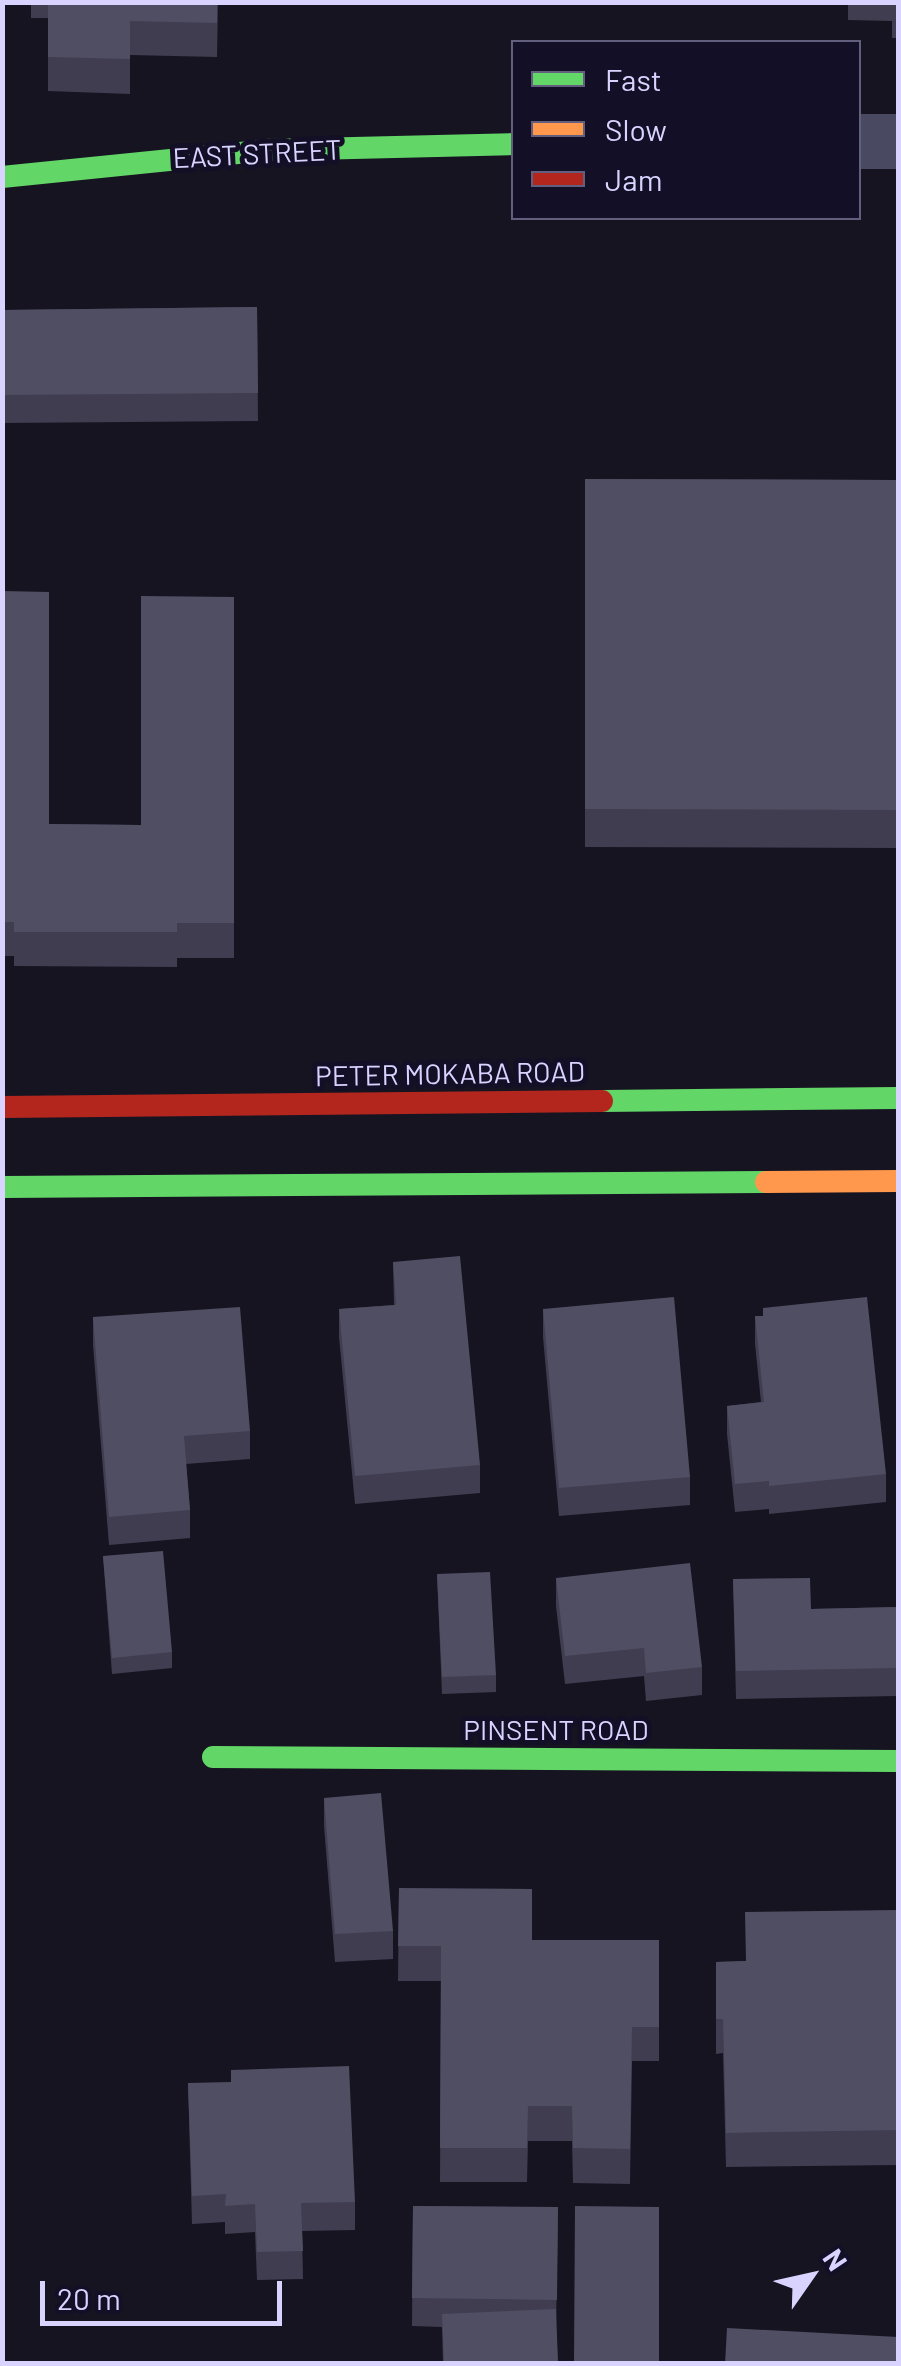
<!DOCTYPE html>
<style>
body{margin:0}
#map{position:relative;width:901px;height:2366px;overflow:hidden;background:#161421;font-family:Barlow,sans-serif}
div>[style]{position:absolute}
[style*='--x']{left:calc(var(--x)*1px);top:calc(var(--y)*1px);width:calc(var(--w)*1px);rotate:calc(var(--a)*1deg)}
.street>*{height:55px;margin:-27.5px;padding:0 27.5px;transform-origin:27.5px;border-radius:27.5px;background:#4a4962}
.fast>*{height:22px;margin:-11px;padding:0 11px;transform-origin:11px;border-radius:11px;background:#63d668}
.slow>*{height:22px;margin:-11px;padding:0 11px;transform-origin:11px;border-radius:11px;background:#ff974d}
.jam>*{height:22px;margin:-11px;padding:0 11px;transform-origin:11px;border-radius:11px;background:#b3261e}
.wall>*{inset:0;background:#403d50}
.building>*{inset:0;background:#504e63}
span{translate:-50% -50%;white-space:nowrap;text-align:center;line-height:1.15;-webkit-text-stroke:10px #130f26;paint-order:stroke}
.street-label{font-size:28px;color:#d9d4ff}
.frame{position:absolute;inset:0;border:5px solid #d9d4ff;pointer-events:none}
.legend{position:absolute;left:511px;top:40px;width:350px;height:180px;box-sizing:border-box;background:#130f26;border:2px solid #625e7d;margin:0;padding:12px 18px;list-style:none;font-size:30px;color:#d9d4ff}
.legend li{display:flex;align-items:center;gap:20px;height:50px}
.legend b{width:50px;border:2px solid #625e7d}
.north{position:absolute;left:761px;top:2226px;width:100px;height:100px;-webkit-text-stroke:8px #130f26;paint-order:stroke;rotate:56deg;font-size:28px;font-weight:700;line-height:40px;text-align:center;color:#d9d4ff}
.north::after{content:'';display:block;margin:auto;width:35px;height:45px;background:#d9d4ff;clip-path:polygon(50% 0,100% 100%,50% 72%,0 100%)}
.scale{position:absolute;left:40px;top:2281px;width:242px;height:45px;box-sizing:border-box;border:5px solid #d9d4ff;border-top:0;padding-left:12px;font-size:30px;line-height:35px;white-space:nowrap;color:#d9d4ff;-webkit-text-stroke:8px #130f26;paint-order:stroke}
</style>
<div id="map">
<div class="street">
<div style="--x:858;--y:141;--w:40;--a:0"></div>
</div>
<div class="fast">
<div style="--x:2;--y:177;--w:269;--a:-5.8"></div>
<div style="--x:270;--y:150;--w:244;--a:-1.4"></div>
<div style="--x:602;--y:1101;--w:296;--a:-0.6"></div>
<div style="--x:2;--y:1187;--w:764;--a:-0.37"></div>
<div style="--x:213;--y:1757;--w:685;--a:0.33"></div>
</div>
<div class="slow">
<div style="--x:766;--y:1182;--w:132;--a:-0.4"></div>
</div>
<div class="jam">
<div style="--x:2;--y:1107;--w:600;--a:-0.57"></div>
</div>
<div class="wall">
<div style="clip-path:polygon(31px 2px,218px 2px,217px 57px,130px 55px,130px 94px,48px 91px,48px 18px,31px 18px)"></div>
<div style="clip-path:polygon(848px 2px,898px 2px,898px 38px,892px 38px,892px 21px,848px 20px)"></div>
<div style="clip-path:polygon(257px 307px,258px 421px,2px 423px,2px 310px)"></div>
<div style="clip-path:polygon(585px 479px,898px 480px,898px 848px,585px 847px)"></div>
<div style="clip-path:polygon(2px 591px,49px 824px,141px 825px,234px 597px,234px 958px,177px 958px,177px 967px,14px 966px,14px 956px,2px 956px)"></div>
<div style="clip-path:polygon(393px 1262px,480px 1465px,480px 1493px,355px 1504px,339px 1337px,339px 1309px,394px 1305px)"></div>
<div style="clip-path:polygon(543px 1309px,690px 1477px,690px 1505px,559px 1516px,543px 1337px)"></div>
<div style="clip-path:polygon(755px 1316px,886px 1474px,886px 1502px,769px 1514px,769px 1509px,735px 1512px,727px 1434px,727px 1406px,761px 1402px,755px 1344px)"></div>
<div style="clip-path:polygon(93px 1317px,250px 1431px,250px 1459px,186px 1464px,190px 1510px,190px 1538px,109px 1545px,93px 1345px)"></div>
<div style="clip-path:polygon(103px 1556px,172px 1652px,172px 1668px,112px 1674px)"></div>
<div style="clip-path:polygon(437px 1574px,496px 1675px,496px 1692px,442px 1694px)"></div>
<div style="clip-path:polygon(556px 1578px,702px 1667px,702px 1695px,646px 1701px,644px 1676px,565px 1684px,556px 1606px)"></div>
<div style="clip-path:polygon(733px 1579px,811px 1609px,898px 1607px,898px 1696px,736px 1699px)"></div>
<div style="clip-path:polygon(324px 1798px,393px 1931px,393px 1959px,335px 1962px,324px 1826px)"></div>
<div style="clip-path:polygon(399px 1888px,532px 1940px,659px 1940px,659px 2061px,632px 2061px,630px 2184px,573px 2183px,572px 2141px,528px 2141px,527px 2182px,440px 2182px,441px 1981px,398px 1981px)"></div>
<div style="clip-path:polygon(898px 1910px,898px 2165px,726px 2167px,723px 2053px,716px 2054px,716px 1962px,746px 1961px)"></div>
<div style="clip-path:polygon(188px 2083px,355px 2202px,355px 2230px,302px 2231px,303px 2279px,257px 2280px,255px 2232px,225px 2234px,225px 2222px,192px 2224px)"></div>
<div style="clip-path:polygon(413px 2206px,558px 2207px,556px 2328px,558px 2364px,443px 2364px,442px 2327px,412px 2326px)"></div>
</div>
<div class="building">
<div style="clip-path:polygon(48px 2px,217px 2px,217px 23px,130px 21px,130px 59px,48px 57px)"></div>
<div style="clip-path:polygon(257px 307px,258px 393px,2px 395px,2px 310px)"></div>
<div style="clip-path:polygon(585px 479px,898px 480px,898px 810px,585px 809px)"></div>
<div style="clip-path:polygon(2px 591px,49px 592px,49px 824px,141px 825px,141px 596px,234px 597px,234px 923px,177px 923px,177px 932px,14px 932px,14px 922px,2px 922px)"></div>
<div style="clip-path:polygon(460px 1256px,480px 1465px,355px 1476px,339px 1309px,396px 1305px,393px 1262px)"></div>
<div style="clip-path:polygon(674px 1297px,690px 1477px,559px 1488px,543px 1309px)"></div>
<div style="clip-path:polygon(867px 1297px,886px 1474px,769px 1486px,769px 1481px,735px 1484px,727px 1406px,764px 1402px,755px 1316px,763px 1316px,763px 1308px)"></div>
<div style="clip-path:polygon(240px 1307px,250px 1431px,184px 1436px,190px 1510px,109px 1517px,93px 1317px)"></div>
<div style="clip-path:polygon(163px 1551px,172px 1652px,112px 1658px,103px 1556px)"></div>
<div style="clip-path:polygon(690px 1563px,702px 1667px,646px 1673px,644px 1648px,565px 1656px,556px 1578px)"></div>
<div style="clip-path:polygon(490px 1572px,496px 1675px,442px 1677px,437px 1574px)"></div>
<div style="clip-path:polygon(810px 1578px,811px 1609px,898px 1607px,898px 1668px,736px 1671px,733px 1579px)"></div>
<div style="clip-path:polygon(381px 1793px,393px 1931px,335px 1934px,324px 1798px)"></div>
<div style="clip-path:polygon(399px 1888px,532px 1889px,532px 1940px,659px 1940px,659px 2027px,632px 2027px,630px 2149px,573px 2148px,572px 2106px,528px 2106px,527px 2148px,440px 2148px,441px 1946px,398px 1946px)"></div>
<div style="clip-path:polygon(898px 1910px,898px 2130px,726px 2133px,723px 2019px,716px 2019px,716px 1962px,746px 1961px,745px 1912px)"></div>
<div style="clip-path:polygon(349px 2066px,355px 2202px,301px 2203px,303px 2251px,257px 2252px,255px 2204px,225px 2206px,226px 2194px,192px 2196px,188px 2083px,231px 2082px,231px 2070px)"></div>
<div style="clip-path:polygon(413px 2206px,558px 2207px,557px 2300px,412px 2298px)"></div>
<div style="clip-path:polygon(575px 2206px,659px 2207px,659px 2364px,574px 2364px)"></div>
<div style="clip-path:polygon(556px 2309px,558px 2364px,444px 2364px,442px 2314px)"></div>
<div style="clip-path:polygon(727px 2328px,898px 2337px,898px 2364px,725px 2364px)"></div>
</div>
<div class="street-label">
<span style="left:257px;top:153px;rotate:-3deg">EAST STREET</span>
<span style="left:450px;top:1073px;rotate:-1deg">PETER MOKABA ROAD</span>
<span style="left:556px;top:1729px">PINSENT ROAD</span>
</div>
<div class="frame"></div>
<ul class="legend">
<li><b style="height:12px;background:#63d668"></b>Fast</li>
<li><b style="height:12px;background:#ff974d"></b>Slow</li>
<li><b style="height:12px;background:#b3261e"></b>Jam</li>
</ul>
<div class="north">N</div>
<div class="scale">20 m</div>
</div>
